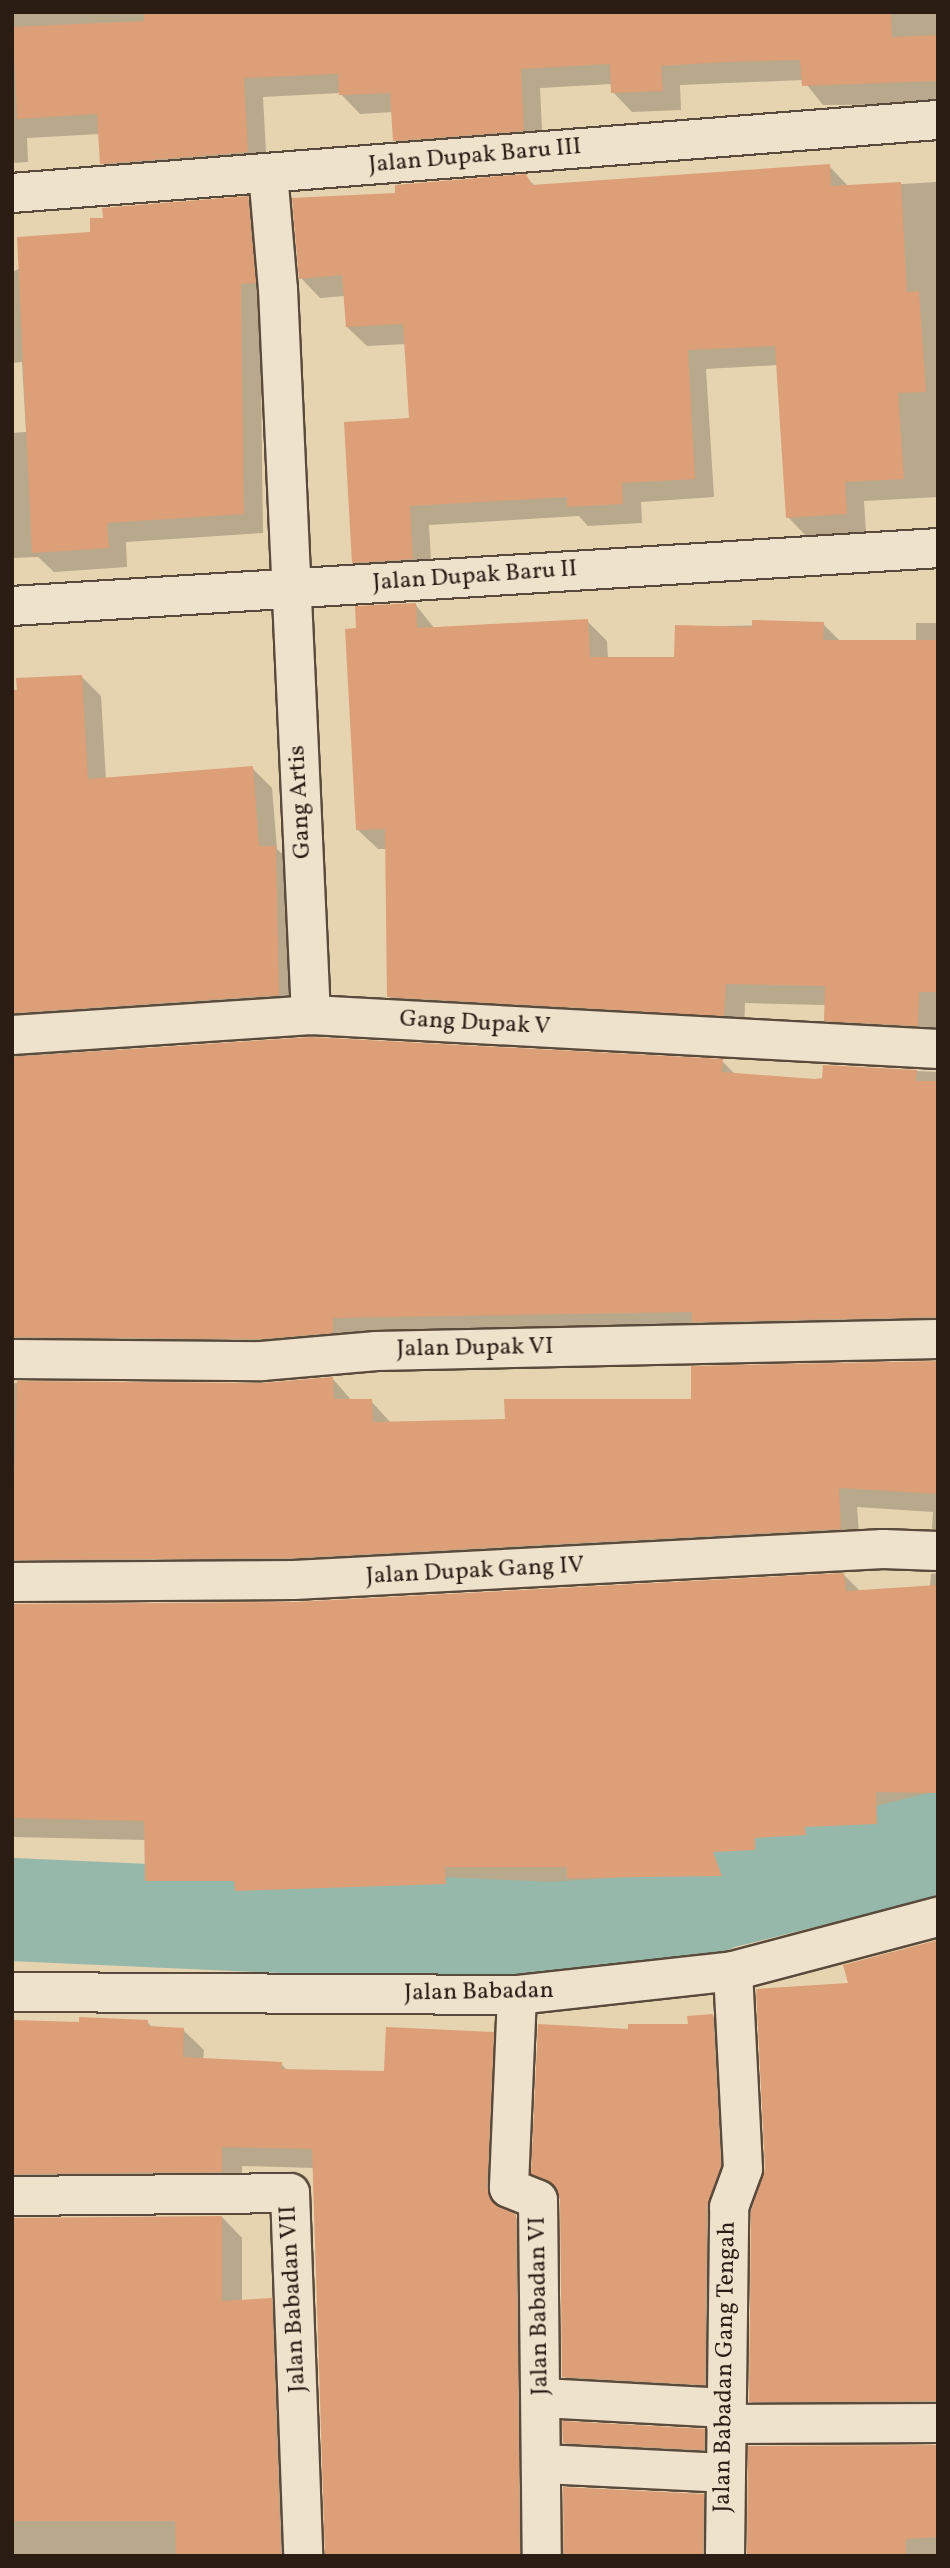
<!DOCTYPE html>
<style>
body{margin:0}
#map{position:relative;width:950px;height:2568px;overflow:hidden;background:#e6d3b0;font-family:Vollkorn,serif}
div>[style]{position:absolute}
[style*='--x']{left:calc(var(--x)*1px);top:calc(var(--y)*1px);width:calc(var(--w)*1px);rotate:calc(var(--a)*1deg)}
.shadow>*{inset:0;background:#0003}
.river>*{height:103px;margin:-51.5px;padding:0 51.5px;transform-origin:51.5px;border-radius:51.5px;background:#96b8ab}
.building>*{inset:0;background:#dc9f77}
.roads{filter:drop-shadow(2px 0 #5a4a3b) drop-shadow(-2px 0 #5a4a3b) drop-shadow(0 2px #5a4a3b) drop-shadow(0 -2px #5a4a3b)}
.minor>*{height:38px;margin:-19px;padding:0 19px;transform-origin:19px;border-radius:19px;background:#efe2cc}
span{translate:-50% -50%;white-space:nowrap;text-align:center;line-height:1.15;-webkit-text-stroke:5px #efe2cc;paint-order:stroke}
.street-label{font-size:24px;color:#2b1d14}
.frame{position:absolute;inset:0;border:14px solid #2b1d14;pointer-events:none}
</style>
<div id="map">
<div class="shadow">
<div style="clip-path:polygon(12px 12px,938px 12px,938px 104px,823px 105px,803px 80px,680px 85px,681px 110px,632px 112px,613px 92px,612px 84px,540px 88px,543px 150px,414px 160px,394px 140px,393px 112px,360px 114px,340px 93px,263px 97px,267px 171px,121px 183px,102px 163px,100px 134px,27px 138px,28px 162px,12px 163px)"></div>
<div style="clip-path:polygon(829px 166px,849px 187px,938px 182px,938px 497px,864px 501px,866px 533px,807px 537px,788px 517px,778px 365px,706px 369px,714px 497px,641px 502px,642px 523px,588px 526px,579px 516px,429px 525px,432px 578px,374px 582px,354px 562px,411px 420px,406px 344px,367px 346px,347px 327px,345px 296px,320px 298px,301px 278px,397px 194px,525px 176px,535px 186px)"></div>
<div style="clip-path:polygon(247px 198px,267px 218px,260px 303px,263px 533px,126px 542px,127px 567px,54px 572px,38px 557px,12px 558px,12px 433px,26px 432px,22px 362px,12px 363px,12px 272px,92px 234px)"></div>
<div style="clip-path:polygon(415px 604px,435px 629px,587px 621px,607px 641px,608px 659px,675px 659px,677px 627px,823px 624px,841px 642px,916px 642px,916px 623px,938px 623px,938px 1045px,846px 1040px,826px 1020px,826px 1005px,745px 1003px,744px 1034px,408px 1016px,389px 996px,387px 849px,378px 849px,358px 830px,358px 630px)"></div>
<div style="clip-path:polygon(81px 676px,101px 696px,106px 780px,252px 768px,272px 788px,277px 849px,295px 867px,298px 1014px,12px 1050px,12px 692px)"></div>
<div style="clip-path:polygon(311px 1039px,722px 1061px,736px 1075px,815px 1081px,824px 1079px,825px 1067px,938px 1072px,938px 1337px,12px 1373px,12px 1056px)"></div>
<div style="clip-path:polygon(938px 1363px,938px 1534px,932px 1528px,933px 1512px,857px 1507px,860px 1548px,12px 1592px,12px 1383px,262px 1385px,333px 1379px,352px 1401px,371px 1401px,391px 1423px,507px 1421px,692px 1401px)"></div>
<div style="clip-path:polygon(938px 1573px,938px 1812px,894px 1811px,896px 1843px,824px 1846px,825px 1854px,774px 1857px,774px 1869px,732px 1871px,740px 1895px,589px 1897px,577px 1886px,464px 1886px,465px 1903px,256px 1910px,246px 1900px,166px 1900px,147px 1880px,146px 1840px,12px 1837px,12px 1606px,295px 1604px,844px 1575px,861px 1592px,930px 1587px,931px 1574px)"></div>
<div style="clip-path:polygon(938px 1942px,938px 2421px,771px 2422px,750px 2401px,850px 1985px)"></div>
<div style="clip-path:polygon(713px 2016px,731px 2034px,723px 2402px,582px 2395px,564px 2376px,561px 2196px,533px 2173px,630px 2031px,690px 2026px)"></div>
<div style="clip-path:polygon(147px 2022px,153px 2028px,183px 2030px,204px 2050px,203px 2060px,281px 2064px,288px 2071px,385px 2073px,493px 2034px,513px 2054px,507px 2209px,536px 2237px,542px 2556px,327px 2556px,315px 2168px,242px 2166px,242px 2191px,12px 2206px,12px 2024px)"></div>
<div style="clip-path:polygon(12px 2209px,13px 2220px,222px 2217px,242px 2238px,242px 2301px,271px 2300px,291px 2320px,300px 2556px,12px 2556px)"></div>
<div style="clip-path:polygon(704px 2430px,715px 2441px,715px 2460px,575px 2453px,564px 2442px)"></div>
<div style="clip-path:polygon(938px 2447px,938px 2556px,749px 2556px)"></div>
<div style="clip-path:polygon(565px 2489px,703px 2496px,723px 2516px,724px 2556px,563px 2556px)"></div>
</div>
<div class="river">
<div style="--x:12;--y:1909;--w:540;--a:2.55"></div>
<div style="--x:551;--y:1933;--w:107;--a:-3.7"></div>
<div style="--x:658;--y:1926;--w:64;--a:-25.8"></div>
<div style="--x:716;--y:1898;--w:229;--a:-13.9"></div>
</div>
<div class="building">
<div style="clip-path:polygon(144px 12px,891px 12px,892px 37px,938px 35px,938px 81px,802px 86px,800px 60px,724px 62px,661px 66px,663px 91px,611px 93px,610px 64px,521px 69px,524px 131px,393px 141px,390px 93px,339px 95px,338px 74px,244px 78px,248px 152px,100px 164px,97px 114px,17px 119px,13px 27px,144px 21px)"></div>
<div style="clip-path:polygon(830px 164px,831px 186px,901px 182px,907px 292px,919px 291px,926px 392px,898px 393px,904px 479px,845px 482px,847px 514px,786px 518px,775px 346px,688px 350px,695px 479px,622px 483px,623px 504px,567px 507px,567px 497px,410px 506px,413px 559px,352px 563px,344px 422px,409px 418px,403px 324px,346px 327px,342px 275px,299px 279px,292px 198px,395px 193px,395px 185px,526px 174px,532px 185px)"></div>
<div style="clip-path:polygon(248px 196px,256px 283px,241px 284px,244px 514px,107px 523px,109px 548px,32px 553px,17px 237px,90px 232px,90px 218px,103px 218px,102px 208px)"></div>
<div style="clip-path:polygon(416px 603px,417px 628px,588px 619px,590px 657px,674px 657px,675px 625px,752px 627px,752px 620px,824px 622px,823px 640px,938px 640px,938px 992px,919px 992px,918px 1026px,824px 1021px,825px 986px,726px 984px,724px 1016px,387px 997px,385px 829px,356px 830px,345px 629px,356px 628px,355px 606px)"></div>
<div style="clip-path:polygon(82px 675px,88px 779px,253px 766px,259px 846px,276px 846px,279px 995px,12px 1013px,12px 690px,17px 690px,16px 678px)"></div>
<div style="clip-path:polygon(311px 1037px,723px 1059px,722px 1072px,815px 1079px,822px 1078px,823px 1065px,917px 1070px,916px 1081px,938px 1081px,938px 1317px,692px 1322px,692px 1312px,333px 1318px,333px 1333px,261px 1339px,12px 1337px,12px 1057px)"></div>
<div style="clip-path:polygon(938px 1361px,938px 1494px,839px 1488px,841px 1529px,293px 1558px,12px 1560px,17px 1381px,262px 1383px,333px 1377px,334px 1399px,372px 1399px,373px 1422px,505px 1419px,504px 1399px,691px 1399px,691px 1366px)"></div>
<div style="clip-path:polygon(844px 1573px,846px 1591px,938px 1585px,938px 1793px,876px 1792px,877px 1824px,805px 1827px,806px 1835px,755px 1838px,755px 1850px,713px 1852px,722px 1876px,567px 1878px,567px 1867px,445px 1867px,446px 1884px,235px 1891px,234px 1881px,145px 1881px,144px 1821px,12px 1818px,12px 1604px,295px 1602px)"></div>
<div style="clip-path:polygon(938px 1940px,938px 2401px,749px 2402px,751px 2211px,765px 2168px,756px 1989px,848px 1983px,843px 1965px)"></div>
<div style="clip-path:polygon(713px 2014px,721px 2166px,707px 2207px,705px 2385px,562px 2377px,560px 2200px,556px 2187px,531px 2174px,538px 2024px,628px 2029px,628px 2024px,688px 2024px,687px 2016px)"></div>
<div style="clip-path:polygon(79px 2017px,148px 2020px,148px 2026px,184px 2028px,183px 2057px,282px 2062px,281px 2069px,384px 2071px,386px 2027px,494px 2032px,487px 2187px,491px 2200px,516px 2215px,520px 2556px,325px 2556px,312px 2149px,222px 2147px,222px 2172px,12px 2174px,12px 2020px,79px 2022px)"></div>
<div style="clip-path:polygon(222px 2216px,222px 2301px,272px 2298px,281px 2556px,176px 2556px,175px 2521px,12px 2521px,12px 2218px)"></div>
<div style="clip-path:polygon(562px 2421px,705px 2429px,704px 2450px,563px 2443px)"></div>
<div style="clip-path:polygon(938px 2445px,938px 2537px,906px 2539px,906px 2556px,747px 2556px,748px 2446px)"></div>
<div style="clip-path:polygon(563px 2487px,704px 2494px,703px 2556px,564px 2556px)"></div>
</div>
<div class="roads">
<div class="minor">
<div style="--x:268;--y:173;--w:116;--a:85.1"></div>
<div style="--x:278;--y:289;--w:727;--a:87.4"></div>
<div style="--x:12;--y:193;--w:929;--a:-4.51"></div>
<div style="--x:12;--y:606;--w:928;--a:-3.58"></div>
<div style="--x:12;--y:1035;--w:300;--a:-3.8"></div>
<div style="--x:311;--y:1015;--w:628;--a:3.1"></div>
<div style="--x:12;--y:1359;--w:250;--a:0.5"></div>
<div style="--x:262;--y:1361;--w:115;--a:-5"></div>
<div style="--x:377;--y:1351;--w:561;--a:-1.23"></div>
<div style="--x:12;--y:1582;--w:282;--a:-0.4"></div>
<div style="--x:294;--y:1580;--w:590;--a:-3.01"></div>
<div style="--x:883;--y:1549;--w:55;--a:2.1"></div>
<div style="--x:12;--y:1992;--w:505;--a:0.34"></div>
<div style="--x:517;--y:1995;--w:217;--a:-6.3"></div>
<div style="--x:733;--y:1971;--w:212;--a:-14.8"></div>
<div style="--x:517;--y:1995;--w:193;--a:92.4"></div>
<div style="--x:509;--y:2188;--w:31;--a:22"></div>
<div style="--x:538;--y:2200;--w:356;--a:89.4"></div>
<div style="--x:12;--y:2196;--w:278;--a:-0.6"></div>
<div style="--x:290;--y:2193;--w:363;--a:87.9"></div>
<div style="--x:542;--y:2398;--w:184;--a:3.1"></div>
<div style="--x:726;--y:2424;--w:212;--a:-0.3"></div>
<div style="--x:542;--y:2464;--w:183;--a:2.8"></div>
<div style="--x:725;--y:2556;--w:349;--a:-89.3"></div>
<div style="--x:729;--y:2207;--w:40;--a:-69.8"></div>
<div style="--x:743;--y:2169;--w:198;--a:-92.9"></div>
</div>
</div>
<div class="street-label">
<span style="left:475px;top:157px;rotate:-5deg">Jalan Dupak Baru III</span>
<span style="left:475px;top:577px;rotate:-4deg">Jalan Dupak Baru II</span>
<span style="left:301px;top:802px;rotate:-93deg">Gang Artis</span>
<span style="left:475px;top:1024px;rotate:3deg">Gang Dupak V</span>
<span style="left:475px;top:1349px;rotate:-1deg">Jalan Dupak VI</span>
<span style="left:475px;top:1572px;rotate:-3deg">Jalan Dupak Gang IV</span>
<span style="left:479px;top:1993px;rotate:-1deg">Jalan Babadan</span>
<span style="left:294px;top:2299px;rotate:-93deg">Jalan Babadan VII</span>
<span style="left:540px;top:2306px;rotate:-91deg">Jalan Babadan VI</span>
<span style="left:726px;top:2367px;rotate:-89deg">Jalan Babadan Gang Tengah</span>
</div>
<div class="frame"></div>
</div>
